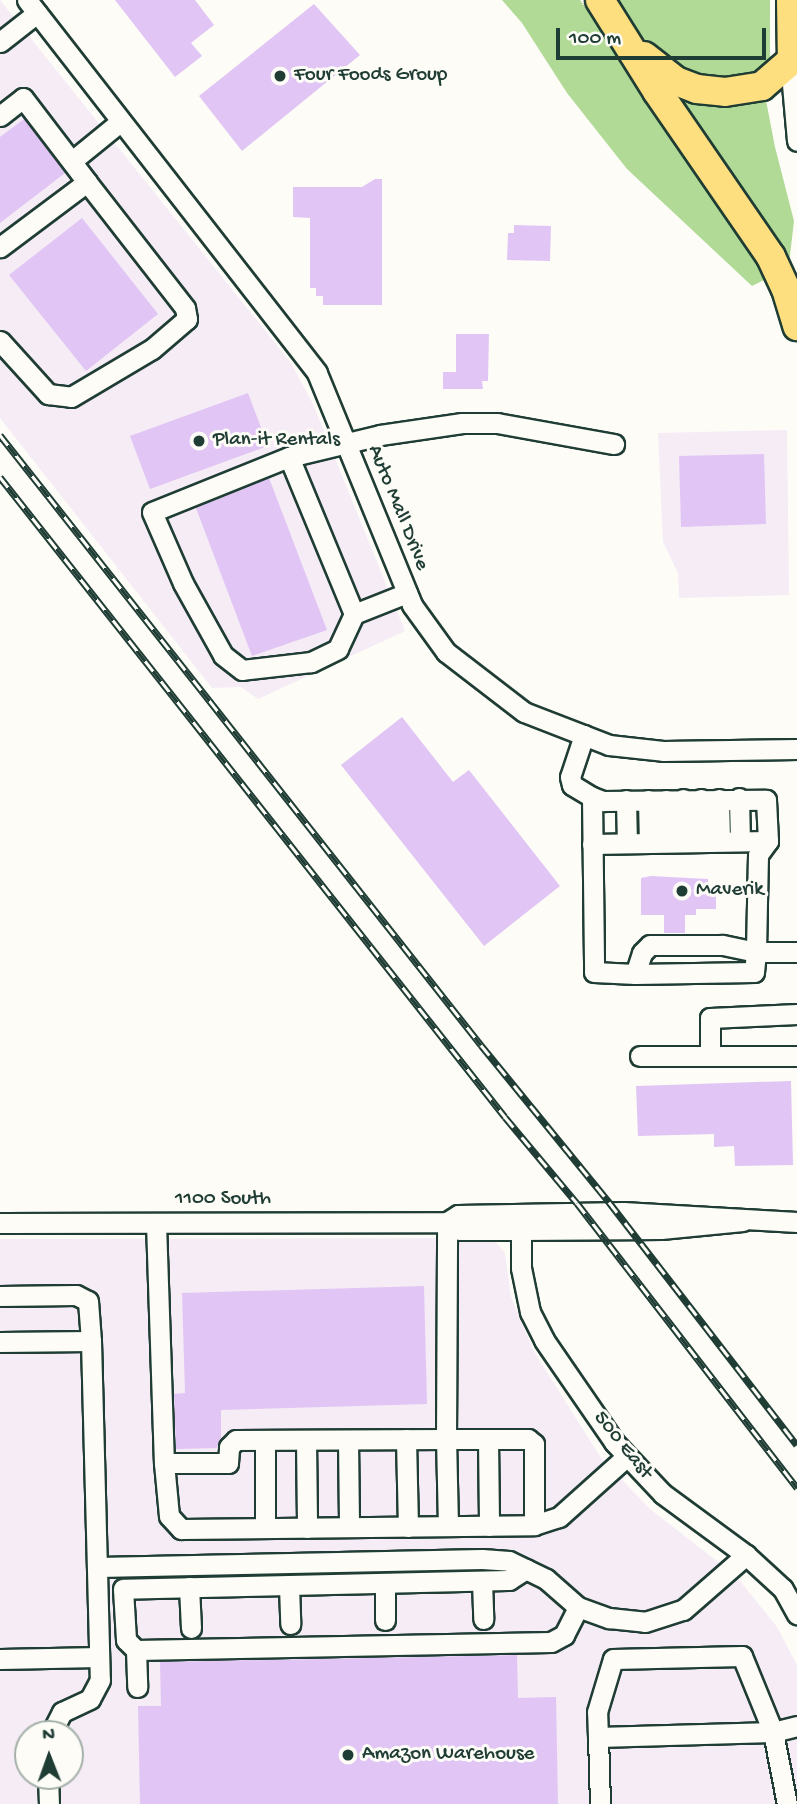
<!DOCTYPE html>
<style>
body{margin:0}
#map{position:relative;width:797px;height:1804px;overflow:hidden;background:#fdfcf7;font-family:"Gochi Hand",sans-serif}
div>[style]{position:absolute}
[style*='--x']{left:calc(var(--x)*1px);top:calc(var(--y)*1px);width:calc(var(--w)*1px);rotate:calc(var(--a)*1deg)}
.built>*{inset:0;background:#f5ecf6}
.green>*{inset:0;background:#b2da97}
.building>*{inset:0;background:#e1c5f4}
.roads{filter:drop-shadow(2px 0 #1f3d34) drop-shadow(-2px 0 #1f3d34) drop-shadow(0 2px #1f3d34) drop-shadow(0 -2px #1f3d34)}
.minor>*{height:19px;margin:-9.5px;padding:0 9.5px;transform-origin:9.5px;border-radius:9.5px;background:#fdfcf7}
.major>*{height:24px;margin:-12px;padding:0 12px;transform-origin:12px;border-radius:12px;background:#fedf80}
.highway>*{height:28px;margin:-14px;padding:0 14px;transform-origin:14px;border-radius:14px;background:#fedf80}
.rail>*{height:7px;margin-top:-3.5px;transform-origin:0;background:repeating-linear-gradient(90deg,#fdfcf7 0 13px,#1f3d34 0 26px);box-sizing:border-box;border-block:2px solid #1f3d34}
.dots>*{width:19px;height:19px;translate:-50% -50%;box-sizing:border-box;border:4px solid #fdfcf7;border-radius:50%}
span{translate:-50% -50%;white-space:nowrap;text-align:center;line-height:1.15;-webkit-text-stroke:6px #fdfcf7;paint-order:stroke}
.poi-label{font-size:21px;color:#1f3d34}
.left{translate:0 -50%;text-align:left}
.street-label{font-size:21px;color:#1f3d34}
.north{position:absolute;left:14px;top:1720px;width:70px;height:70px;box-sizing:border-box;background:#fdfcf7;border:2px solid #a4b0a9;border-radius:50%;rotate:359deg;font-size:19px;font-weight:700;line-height:28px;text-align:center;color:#1f3d34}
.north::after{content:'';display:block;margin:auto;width:24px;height:32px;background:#1f3d34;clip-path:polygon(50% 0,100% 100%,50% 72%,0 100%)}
.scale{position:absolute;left:556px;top:28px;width:210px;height:32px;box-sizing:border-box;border:4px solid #1f3d34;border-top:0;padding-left:9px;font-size:21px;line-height:24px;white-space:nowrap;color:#1f3d34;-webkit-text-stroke:5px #fdfcf7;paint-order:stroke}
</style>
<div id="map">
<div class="built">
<div style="clip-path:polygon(0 0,291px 363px,313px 404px,405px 631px,258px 699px,241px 687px,212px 688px,0 418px)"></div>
<div style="clip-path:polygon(787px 430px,789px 595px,679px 598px,678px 573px,663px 542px,658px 433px)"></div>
<div style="clip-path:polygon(evenodd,492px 1238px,505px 1253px,511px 1297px,533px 1350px,601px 1458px,650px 1509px,736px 1576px,777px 1627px,797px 1665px,797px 1804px,0 1804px,0 1239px,492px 1238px,28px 1734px,70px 1734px,70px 1776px,28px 1776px,28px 1734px)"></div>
</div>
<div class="green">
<div style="clip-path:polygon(502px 0,580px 0,737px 224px,766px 279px,752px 286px,627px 169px,567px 93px,522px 23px)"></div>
<div style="clip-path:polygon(611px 0,770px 0,770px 57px,757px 74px,712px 85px,655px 60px)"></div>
<div style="clip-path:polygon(662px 83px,765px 95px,775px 147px,794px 221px,789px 264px)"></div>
</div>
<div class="building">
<div style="clip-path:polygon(115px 0,195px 0,214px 25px,191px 43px,202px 56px,175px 77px)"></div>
<div style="clip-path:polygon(314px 4px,360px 55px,242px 151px,199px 96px)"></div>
<div style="clip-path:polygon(24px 119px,65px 173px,0 223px,0 137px)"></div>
<div style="clip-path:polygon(375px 179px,382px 179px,382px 305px,323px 305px,323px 296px,316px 296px,316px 288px,310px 288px,310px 218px,293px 217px,293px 187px,362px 187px)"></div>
<div style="clip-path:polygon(82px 218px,158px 314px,86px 371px,9px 275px)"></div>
<div style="clip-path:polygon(514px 225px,551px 226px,550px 261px,507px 260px,508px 233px,514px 233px)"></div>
<div style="clip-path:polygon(456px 334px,489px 334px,488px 381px,482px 381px,483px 389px,443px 389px,443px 372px,456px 372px)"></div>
<div style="clip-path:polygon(248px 393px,268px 446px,150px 489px,130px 436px)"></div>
<div style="clip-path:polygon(764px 454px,766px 524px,681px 527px,679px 456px)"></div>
<div style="clip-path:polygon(269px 478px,327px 630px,252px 656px,196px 508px)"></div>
<div style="clip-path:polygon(402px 717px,453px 782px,469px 770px,560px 886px,484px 946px,341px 765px)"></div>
<div style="clip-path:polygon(651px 876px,708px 879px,708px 889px,716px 889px,716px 909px,696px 909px,696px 915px,685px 915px,685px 933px,664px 933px,664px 915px,641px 915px,641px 878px)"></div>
<div style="clip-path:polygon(791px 1081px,793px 1165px,735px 1166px,734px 1146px,714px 1147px,714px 1134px,638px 1136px,636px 1086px)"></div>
<div style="clip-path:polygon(424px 1286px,427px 1404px,221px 1410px,221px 1437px,217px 1448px,176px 1449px,174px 1394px,185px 1393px,182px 1293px)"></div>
<div style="clip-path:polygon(517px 1655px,518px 1698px,556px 1697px,558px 1804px,140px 1804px,138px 1706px,161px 1706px,160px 1662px)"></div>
</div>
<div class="roads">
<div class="minor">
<div style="--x:27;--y:0;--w:472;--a:52.1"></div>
<div style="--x:317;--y:373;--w:251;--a:67.7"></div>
<div style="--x:412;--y:605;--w:58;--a:54.1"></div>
<div style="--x:446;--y:652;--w:98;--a:37.6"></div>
<div style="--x:524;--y:712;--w:91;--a:21.2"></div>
<div style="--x:609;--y:745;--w:54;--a:6.3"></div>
<div style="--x:663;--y:751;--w:134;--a:-0.9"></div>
<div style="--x:0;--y:42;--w:47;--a:-38.1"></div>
<div style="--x:790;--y:62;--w:79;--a:84.9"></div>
<div style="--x:0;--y:116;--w:29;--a:-38"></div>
<div style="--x:23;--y:98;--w:106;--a:52.7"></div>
<div style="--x:87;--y:182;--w:109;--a:143.2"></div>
<div style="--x:72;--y:161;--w:62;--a:-39.1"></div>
<div style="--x:0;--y:341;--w:72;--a:47.8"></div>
<div style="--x:48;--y:394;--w:23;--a:7"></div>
<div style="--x:71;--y:397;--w:94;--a:-30.7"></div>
<div style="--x:152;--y:349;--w:46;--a:-40.6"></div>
<div style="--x:187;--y:319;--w:11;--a:-100"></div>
<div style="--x:185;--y:308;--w:160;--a:-127.9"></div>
<div style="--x:289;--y:457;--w:170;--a:67.5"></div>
<div style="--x:407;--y:593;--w:57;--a:158.4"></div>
<div style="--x:354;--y:614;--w:38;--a:115"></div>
<div style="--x:338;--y:649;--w:30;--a:154"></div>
<div style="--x:311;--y:662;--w:69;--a:173.4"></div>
<div style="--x:242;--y:670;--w:24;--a:-142"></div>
<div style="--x:223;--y:655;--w:82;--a:-119.1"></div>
<div style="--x:183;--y:583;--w:77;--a:-113.6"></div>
<div style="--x:152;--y:512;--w:148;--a:-21.9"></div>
<div style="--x:289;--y:457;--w:94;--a:-13.6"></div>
<div style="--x:380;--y:435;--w:83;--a:-8.3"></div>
<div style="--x:462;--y:423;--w:35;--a:0"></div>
<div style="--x:497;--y:423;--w:119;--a:10.2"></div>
<div style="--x:584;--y:735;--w:44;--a:108.4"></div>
<div style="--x:570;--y:777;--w:8;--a:76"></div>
<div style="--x:572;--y:785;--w:23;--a:31"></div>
<div style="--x:592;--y:797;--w:12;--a:20"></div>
<div style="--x:603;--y:801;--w:163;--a:-0.4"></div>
<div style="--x:766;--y:800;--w:41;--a:87.2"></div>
<div style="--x:768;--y:841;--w:17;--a:126"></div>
<div style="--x:758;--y:855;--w:97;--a:91.2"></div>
<div style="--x:756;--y:952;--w:41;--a:0"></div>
<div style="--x:592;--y:797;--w:175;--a:89.3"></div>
<div style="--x:594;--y:972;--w:41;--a:2.8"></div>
<div style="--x:635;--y:974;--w:119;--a:-1"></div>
<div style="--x:754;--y:972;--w:20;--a:-84"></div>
<div style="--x:756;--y:952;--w:35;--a:-168"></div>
<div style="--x:722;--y:945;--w:72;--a:180"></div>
<div style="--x:650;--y:945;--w:11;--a:135"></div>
<div style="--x:642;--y:953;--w:22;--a:108"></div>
<div style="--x:739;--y:798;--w:43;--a:88.7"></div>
<div style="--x:683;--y:799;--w:43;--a:90"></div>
<div style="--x:701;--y:799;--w:43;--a:88.7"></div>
<div style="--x:719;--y:799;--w:42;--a:88.6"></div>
<div style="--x:626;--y:800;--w:43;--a:88.7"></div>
<div style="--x:648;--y:800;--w:43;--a:88.7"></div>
<div style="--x:666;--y:800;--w:42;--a:88.6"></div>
<div style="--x:592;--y:844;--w:176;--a:-1"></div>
<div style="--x:710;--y:1055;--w:37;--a:-90"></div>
<div style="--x:710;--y:1018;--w:87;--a:-2.6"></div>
<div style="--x:640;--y:1056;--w:157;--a:0"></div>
<div style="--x:447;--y:1222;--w:13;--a:-32"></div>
<div style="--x:458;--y:1215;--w:165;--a:-1"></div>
<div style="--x:623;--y:1212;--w:174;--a:3.3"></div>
<div style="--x:0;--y:1223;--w:447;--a:-0.1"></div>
<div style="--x:447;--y:1222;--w:15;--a:32"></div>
<div style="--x:460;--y:1230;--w:61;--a:0"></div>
<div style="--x:521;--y:1230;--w:140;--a:-0.4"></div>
<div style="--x:661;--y:1229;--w:82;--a:-5.6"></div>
<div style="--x:156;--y:1223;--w:240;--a:88.1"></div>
<div style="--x:164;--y:1463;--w:53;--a:84.6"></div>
<div style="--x:169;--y:1516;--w:18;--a:47"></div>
<div style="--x:181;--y:1529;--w:353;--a:-0.6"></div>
<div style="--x:534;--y:1525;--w:26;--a:-18"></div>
<div style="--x:559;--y:1517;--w:90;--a:-41.8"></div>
<div style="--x:521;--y:1230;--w:38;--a:90"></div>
<div style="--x:521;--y:1268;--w:45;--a:78.4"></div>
<div style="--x:530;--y:1312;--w:31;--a:63"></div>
<div style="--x:544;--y:1340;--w:124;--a:55.5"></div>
<div style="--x:614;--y:1442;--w:71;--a:46.7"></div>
<div style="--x:663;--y:1494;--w:103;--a:36.3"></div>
<div style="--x:746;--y:1555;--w:50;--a:42.6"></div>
<div style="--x:783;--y:1589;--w:29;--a:61"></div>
<div style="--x:0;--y:1296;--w:76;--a:-0.8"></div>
<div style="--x:76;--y:1295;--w:13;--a:27"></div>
<div style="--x:88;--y:1301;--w:40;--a:85.7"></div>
<div style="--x:0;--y:1342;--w:91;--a:-0.6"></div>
<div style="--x:91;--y:1341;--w:339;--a:88.5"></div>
<div style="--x:100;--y:1680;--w:21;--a:118"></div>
<div style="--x:90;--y:1699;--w:31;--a:155"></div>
<div style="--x:62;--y:1712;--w:25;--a:117"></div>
<div style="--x:406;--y:1439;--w:88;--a:88.7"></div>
<div style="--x:488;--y:1439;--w:87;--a:89.3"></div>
<div style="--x:265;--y:1440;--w:88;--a:90"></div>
<div style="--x:306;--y:1440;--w:88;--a:89.3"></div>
<div style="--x:348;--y:1440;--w:87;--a:89.3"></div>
<div style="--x:164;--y:1463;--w:64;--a:0"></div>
<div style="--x:228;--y:1463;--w:16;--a:-86"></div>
<div style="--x:229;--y:1447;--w:10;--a:-45"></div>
<div style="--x:236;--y:1440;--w:210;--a:-0.3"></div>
<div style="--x:446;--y:1439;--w:217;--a:-89.7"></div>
<div style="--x:448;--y:1526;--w:87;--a:-91.3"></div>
<div style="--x:446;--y:1439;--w:82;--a:0"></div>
<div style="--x:528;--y:1439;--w:8;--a:40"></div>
<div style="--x:534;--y:1444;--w:81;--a:90"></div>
<div style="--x:98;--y:1567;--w:384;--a:-1.2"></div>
<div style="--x:482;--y:1559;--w:27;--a:4"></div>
<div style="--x:509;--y:1561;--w:41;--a:25.9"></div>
<div style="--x:546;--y:1579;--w:43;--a:41.2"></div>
<div style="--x:578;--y:1607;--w:33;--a:20"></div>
<div style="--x:609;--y:1618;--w:36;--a:6"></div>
<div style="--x:645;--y:1622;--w:40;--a:-18"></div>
<div style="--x:683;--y:1610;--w:84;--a:-41.1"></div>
<div style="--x:526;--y:1569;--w:20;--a:147"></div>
<div style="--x:509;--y:1580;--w:386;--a:178.7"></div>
<div style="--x:123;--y:1589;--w:51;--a:86.6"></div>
<div style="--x:126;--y:1640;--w:14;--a:45"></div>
<div style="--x:136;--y:1650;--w:415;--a:-1.1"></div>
<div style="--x:551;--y:1642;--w:15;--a:-28"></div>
<div style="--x:564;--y:1635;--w:31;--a:-63"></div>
<div style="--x:482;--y:1581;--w:38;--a:88"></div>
<div style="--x:385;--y:1584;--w:36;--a:90"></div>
<div style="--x:289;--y:1586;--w:38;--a:88"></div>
<div style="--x:189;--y:1587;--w:41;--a:87.2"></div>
<div style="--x:136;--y:1650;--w:37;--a:88"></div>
<div style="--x:0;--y:1659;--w:99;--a:-1.2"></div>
<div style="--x:598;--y:1737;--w:25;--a:-92"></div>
<div style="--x:597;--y:1712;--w:55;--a:-73.2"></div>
<div style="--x:613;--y:1659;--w:129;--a:-1.3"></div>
<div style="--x:742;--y:1656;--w:82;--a:67.8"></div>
<div style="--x:773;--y:1732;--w:73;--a:79"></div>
<div style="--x:48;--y:1776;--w:28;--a:88"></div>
<div style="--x:600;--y:1804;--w:67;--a:-91.7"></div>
<div style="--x:598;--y:1737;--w:175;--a:-1.6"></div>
<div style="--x:773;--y:1732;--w:25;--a:-14"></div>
</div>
<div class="major">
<div style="--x:789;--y:0;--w:62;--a:89.1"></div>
</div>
<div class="highway">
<div style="--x:600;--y:0;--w:107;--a:57.9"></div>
<div style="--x:657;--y:91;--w:201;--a:55.5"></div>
<div style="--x:771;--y:257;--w:35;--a:65"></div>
<div style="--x:786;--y:289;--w:39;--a:73"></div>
<div style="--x:644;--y:56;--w:41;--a:38"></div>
<div style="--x:676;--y:81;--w:22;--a:21"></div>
<div style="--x:697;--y:89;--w:28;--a:6"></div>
<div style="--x:725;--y:92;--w:37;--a:-9"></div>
<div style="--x:762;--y:86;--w:37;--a:-41"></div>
</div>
</div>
<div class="rail">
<div style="--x:0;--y:435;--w:777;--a:51.74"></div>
<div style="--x:481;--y:1045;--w:203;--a:50.8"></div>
<div style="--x:609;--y:1202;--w:307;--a:52.3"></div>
<div style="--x:0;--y:477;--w:815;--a:51.72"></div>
<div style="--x:505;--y:1117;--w:112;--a:50.1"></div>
<div style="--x:577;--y:1203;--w:360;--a:52.3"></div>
</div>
<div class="dots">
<div style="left:280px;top:76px;background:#1f3d34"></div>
<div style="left:199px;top:441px;background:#1f3d34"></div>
<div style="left:682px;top:891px;background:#1f3d34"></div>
<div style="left:348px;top:1755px;background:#1f3d34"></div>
</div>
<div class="poi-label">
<span class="left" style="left:294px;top:76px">Four Foods Group</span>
<span class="left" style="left:213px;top:441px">Plan-it Rentals</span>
<span class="left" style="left:696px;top:891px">Maverik</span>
<span class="left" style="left:362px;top:1755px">Amazon Warehouse</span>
</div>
<div class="street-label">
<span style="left:397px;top:508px;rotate:68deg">Auto Mall Drive</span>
<span style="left:223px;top:1200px">1100 South</span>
<span style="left:622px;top:1446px;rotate:51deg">500 East</span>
</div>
<div class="north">N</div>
<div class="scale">100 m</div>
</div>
